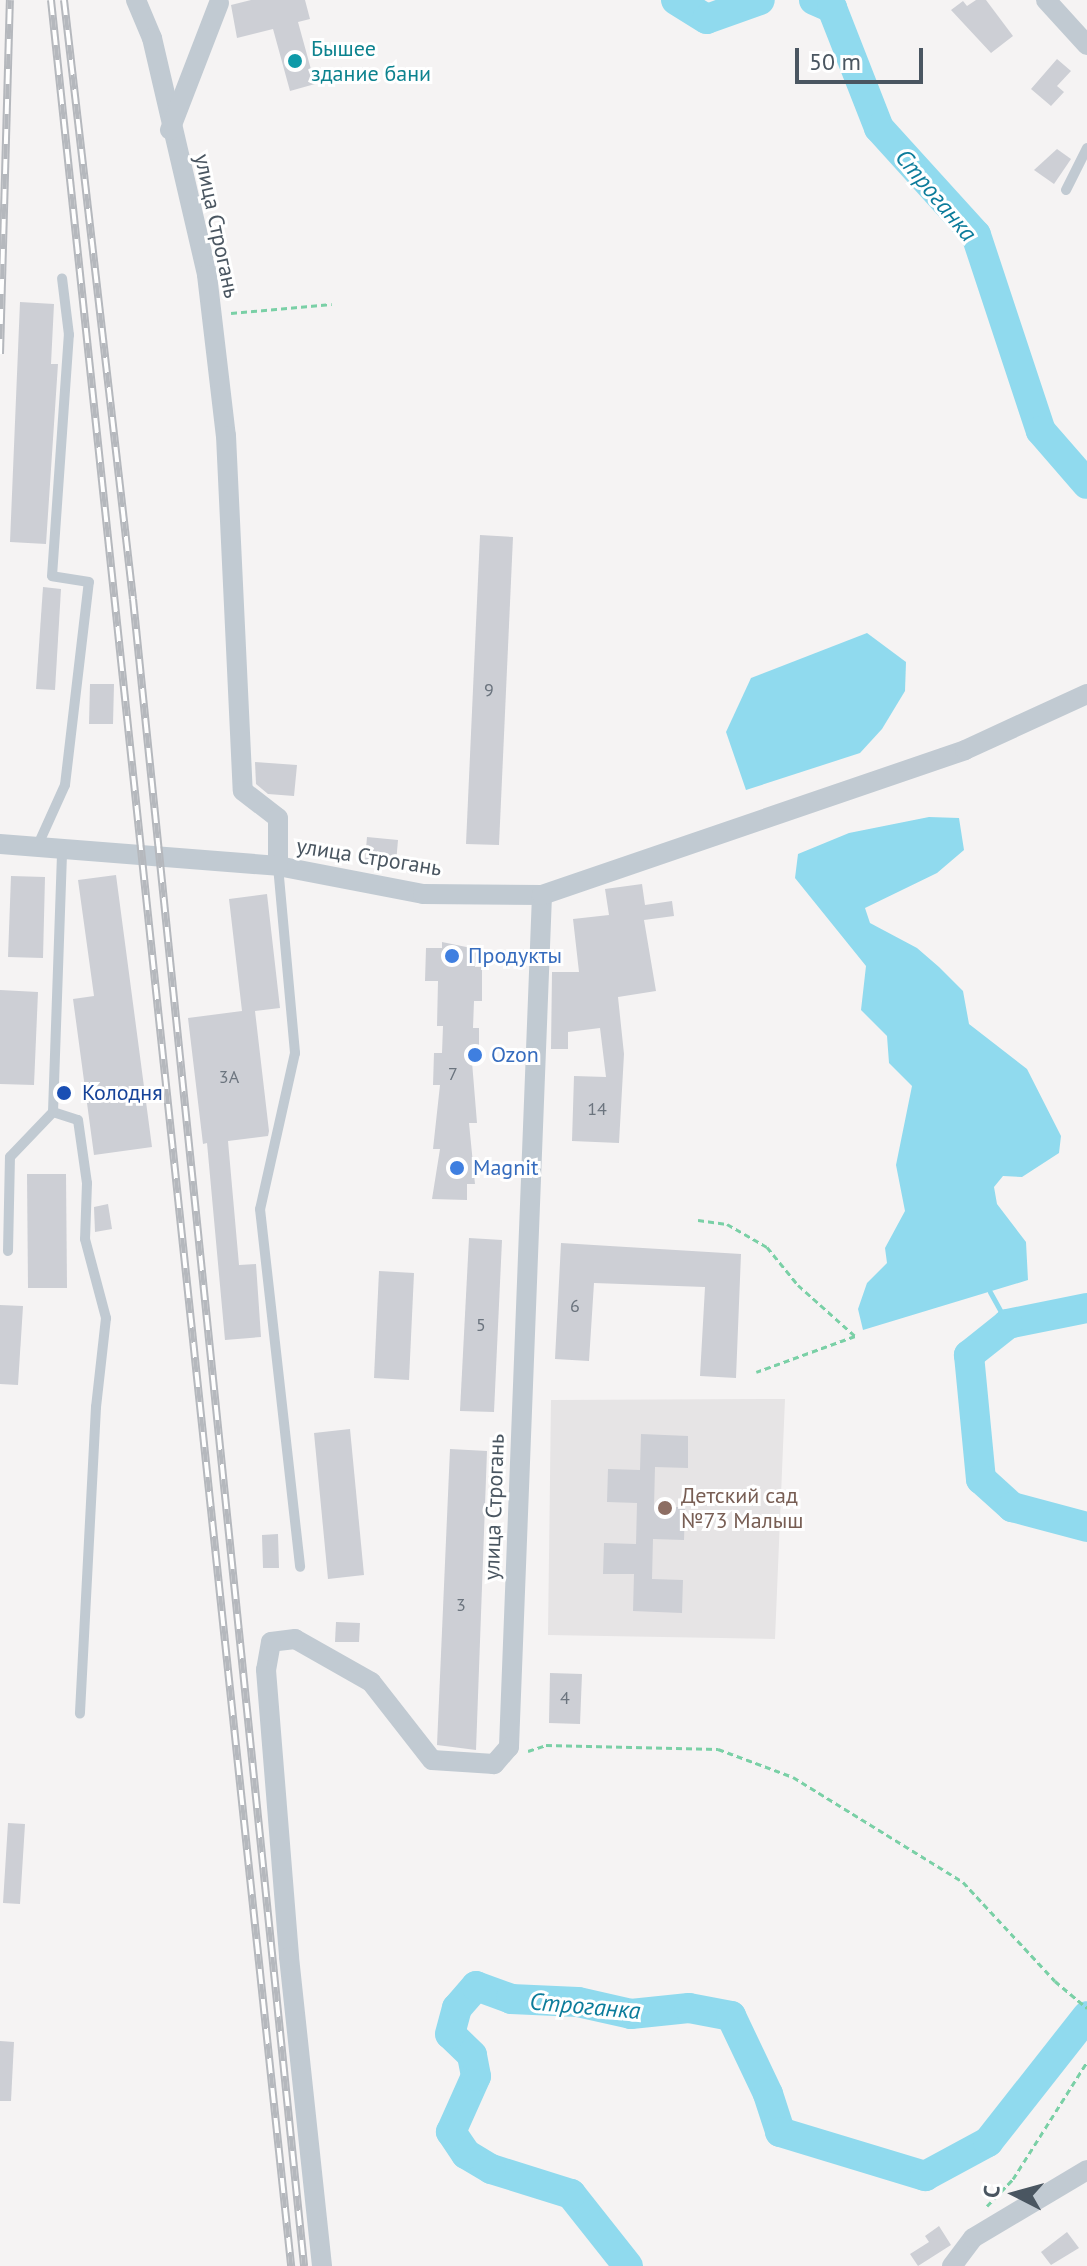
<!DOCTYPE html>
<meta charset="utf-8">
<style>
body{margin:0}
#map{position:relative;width:1087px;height:2266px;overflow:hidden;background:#f5f3f3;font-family:"PT Sans",sans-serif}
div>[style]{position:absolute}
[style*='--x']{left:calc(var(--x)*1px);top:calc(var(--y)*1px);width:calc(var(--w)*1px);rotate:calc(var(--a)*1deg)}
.education>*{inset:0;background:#e6e4e5}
.water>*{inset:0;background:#90daee}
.stream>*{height:5px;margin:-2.5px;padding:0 2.5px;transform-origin:2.5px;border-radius:2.5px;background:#90daee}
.river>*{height:30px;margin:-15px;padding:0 15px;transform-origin:15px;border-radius:15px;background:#90daee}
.building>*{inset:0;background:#cdcfd5}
.path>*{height:3px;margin-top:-1.5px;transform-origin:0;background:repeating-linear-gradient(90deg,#7ad0a6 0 6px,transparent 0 10px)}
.service>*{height:10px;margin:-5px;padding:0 5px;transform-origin:5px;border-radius:5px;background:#c1cad2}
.minor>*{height:20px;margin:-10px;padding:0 10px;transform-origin:10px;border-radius:10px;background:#c1cad2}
.rail>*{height:8px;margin-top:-4px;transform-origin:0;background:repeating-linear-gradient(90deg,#fff 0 15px,#b5b8bd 0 30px);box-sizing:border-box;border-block:2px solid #b5b8bd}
.dots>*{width:22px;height:22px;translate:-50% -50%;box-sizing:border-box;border:4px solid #fff;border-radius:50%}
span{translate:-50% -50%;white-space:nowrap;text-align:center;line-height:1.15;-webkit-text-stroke:6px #fff;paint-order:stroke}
.number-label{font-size:18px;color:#6b747e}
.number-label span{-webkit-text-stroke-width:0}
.culture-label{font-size:22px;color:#0d838f}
.left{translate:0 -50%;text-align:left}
.street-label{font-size:22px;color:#4a5661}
.shop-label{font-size:22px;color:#366cbe}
.transit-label{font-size:22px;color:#164399}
.education-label{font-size:22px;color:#785e54}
.water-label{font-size:24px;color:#0c7c9b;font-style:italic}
.north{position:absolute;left:975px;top:2154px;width:80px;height:80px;-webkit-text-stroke:6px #fff;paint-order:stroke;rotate:276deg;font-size:22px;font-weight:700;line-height:32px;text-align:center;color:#4a5661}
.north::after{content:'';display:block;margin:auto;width:28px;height:36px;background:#4a5661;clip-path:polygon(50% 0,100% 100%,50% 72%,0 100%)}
.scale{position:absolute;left:795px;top:48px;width:128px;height:36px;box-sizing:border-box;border:4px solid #4a5661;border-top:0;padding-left:10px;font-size:24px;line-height:28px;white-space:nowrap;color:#4a5661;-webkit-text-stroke:6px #fff;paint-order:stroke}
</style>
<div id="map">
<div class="education">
<div style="clip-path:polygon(785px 1399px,775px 1639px,548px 1635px,551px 1400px)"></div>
</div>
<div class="water">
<div style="clip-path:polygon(867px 633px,906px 662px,905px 691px,882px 729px,860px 753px,746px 790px,726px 732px,751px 678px)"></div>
<div style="clip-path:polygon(929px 817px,959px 818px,964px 850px,937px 873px,865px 908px,870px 923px,917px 948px,939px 967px,963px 991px,969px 1024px,1027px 1069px,1061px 1136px,1059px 1153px,1022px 1177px,1003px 1176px,994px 1187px,997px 1204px,1026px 1242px,1028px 1280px,863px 1330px,858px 1309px,867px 1283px,887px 1263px,885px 1248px,905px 1211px,896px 1165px,912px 1086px,889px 1063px,887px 1036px,861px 1010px,866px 966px,795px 878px,798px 854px,849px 833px)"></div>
</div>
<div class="stream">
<div style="--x:990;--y:1292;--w:37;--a:61"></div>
</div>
<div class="river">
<div style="--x:676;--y:0;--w:36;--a:32"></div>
<div style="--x:707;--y:19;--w:56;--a:-19.7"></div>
<div style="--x:814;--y:0;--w:20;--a:24"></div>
<div style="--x:832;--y:8;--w:129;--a:68.6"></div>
<div style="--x:879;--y:128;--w:144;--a:47.8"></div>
<div style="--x:976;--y:235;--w:206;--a:71.7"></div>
<div style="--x:1041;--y:431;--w:70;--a:49"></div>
<div style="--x:1087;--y:1308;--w:81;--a:168.6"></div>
<div style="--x:1008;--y:1324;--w:50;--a:141.5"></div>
<div style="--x:969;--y:1355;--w:125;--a:84.5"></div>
<div style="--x:981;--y:1479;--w:42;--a:42.1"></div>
<div style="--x:1012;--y:1507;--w:78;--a:14.9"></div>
<div style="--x:628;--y:2266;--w:92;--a:-128.4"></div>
<div style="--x:571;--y:2194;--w:84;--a:-162.6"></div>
<div style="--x:491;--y:2169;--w:29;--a:-149"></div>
<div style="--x:466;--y:2154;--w:27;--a:-124"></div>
<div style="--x:451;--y:2132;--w:61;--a:-65.9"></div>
<div style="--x:476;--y:2076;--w:21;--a:-101"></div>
<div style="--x:472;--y:2055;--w:30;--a:-136"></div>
<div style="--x:450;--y:2034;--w:27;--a:-75"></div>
<div style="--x:457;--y:2008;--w:29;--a:-49"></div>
<div style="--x:476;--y:1986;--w:37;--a:20"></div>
<div style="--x:511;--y:1999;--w:67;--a:2.6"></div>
<div style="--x:578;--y:2002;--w:54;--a:12.8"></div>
<div style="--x:631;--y:2014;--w:58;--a:-5.9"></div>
<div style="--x:689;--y:2008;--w:43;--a:10.8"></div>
<div style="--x:731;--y:2016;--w:86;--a:64.6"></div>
<div style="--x:768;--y:2094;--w:40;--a:72"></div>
<div style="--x:780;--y:2132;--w:152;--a:16.9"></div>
<div style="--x:925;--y:2176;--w:72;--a:-28.4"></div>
<div style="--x:988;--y:2142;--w:160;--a:-51.8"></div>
</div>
<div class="building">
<div style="clip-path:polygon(251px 0,305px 0,310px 19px,298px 22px,315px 84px,290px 91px,273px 29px,237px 38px,231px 5px)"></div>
<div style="clip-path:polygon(976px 0,986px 0,1013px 36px,991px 53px,951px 10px,963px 1px,967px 6px)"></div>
<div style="clip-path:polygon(1057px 59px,1071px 71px,1057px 86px,1064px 92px,1051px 106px,1031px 89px)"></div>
<div style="clip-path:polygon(1057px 149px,1071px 159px,1054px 184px,1034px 170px)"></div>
<div style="clip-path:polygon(20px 302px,54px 304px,51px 364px,58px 364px,46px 544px,10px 542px)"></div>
<div style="clip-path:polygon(480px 535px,513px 537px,499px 845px,466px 844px)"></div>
<div style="clip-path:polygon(43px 587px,61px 589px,55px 690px,36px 689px)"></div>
<div style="clip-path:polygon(90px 684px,114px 684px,113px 724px,89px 724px)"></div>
<div style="clip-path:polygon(255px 762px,297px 765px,294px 796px,268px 794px,256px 784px)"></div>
<div style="clip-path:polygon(367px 837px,398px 840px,396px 863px,365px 860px)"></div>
<div style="clip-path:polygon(116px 875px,152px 1147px,94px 1155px,73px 999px,94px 996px,78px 880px)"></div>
<div style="clip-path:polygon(11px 876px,45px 877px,43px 958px,8px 957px)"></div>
<div style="clip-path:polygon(642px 884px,645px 905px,672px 901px,674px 916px,644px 920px,656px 991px,618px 997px,624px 1054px,619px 1143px,572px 1141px,574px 1076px,606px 1077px,600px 1028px,568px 1032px,568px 1049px,551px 1049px,552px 972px,579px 972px,573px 919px,609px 915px,605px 889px)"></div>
<div style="clip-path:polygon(267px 894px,280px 1008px,255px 1011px,269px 1131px,268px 1136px,228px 1141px,239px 1265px,256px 1264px,261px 1337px,225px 1340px,207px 1143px,203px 1144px,188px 1018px,242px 1011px,229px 899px)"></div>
<div style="clip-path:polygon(442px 942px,476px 949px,475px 967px,482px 967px,482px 1001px,474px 1001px,473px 1028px,479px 1028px,479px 1062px,472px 1062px,477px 1123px,469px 1123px,475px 1184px,467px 1184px,467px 1200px,432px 1199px,440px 1149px,433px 1149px,440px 1085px,433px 1085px,434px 1053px,442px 1053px,443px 1026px,437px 1026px,438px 981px,425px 981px,426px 948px,442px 948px)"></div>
<div style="clip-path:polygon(0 990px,38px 992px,34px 1085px,0 1084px)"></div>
<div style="clip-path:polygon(27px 1174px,66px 1174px,67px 1288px,28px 1288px)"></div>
<div style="clip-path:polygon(108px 1204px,112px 1229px,95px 1232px,94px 1207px)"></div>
<div style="clip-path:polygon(469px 1238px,502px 1240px,494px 1412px,460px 1411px)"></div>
<div style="clip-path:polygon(561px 1243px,741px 1254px,736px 1378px,700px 1376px,705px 1287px,594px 1283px,589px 1361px,555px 1359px)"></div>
<div style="clip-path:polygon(379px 1271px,414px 1273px,409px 1380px,374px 1378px)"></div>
<div style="clip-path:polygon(0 1305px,23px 1306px,18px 1385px,0 1384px)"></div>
<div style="clip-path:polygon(350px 1429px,364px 1575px,328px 1579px,314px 1433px)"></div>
<div style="clip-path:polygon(641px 1434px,688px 1436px,688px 1468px,655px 1467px,654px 1507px,685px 1507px,684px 1540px,653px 1539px,652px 1579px,683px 1580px,682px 1613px,633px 1611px,634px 1574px,603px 1574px,604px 1543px,636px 1544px,637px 1503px,607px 1502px,608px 1469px,640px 1470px)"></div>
<div style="clip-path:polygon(450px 1449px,487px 1451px,476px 1750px,437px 1745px)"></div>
<div style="clip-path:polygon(278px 1534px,279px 1568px,263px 1568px,262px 1535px)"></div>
<div style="clip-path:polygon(336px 1622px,360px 1623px,359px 1642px,335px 1642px)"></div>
<div style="clip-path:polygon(550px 1673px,582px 1674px,580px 1724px,549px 1723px)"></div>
<div style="clip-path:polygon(8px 1823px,25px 1824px,20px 1904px,3px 1903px)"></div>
<div style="clip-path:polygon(0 2041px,14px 2042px,11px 2101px,0 2101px)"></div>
<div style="clip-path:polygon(939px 2226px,951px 2245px,918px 2266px,910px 2254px,929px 2242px,925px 2236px)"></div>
<div style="clip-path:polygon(1067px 2232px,1079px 2248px,1051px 2265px,1041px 2252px)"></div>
</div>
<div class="path">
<div style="--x:231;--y:313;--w:101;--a:-5.1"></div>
<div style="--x:698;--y:1220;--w:29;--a:8"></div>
<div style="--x:727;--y:1224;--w:46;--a:29.9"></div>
<div style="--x:767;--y:1247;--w:49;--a:50.8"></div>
<div style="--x:798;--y:1285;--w:76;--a:41.8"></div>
<div style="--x:855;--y:1336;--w:105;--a:160"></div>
<div style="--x:528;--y:1751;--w:19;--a:-18"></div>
<div style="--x:546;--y:1745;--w:172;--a:1.3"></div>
<div style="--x:718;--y:1749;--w:80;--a:20.5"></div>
<div style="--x:793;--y:1777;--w:200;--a:31.7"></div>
<div style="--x:963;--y:1882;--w:135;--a:47.1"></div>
<div style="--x:1055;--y:1981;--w:42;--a:40.2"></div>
<div style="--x:987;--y:2206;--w:37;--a:-46"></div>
<div style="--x:1013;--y:2179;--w:138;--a:-57.7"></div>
</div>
<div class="service">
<div style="--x:1066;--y:190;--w:47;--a:-63.4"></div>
<div style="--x:37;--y:847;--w:68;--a:-65.7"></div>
<div style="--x:65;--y:785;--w:204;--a:-83.3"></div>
<div style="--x:89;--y:582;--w:37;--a:-171"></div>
<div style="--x:52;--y:576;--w:242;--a:-86"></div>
<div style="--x:69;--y:335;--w:57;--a:-97"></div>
<div style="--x:278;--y:866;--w:188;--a:84.8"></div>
<div style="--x:295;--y:1053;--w:160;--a:102.6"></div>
<div style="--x:260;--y:1209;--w:360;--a:83.6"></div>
<div style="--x:53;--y:1112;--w:26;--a:18"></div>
<div style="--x:78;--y:1120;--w:64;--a:81.9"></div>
<div style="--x:87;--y:1183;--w:56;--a:92"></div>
<div style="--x:85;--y:1239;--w:82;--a:75.1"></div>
<div style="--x:106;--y:1318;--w:90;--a:96.4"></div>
<div style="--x:96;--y:1407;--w:307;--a:93"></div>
<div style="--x:8;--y:1251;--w:94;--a:-88.8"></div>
<div style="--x:10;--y:1157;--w:62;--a:-46.3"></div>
<div style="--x:53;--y:1112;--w:263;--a:-88"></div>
</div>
<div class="minor">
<div style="--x:136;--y:0;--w:41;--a:67.2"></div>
<div style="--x:152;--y:38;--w:243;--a:76.9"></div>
<div style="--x:207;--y:275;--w:162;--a:83.3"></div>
<div style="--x:226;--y:436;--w:355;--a:87.3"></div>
<div style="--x:243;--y:791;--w:44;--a:37.6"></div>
<div style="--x:278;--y:818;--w:48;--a:90"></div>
<div style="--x:278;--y:866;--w:148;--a:10.9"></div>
<div style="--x:423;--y:894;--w:119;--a:0.5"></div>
<div style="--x:542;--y:895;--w:853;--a:92.22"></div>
<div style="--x:509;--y:1747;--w:23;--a:131"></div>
<div style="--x:494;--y:1764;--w:62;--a:-176.3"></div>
<div style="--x:432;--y:1760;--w:99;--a:-128"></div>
<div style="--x:371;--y:1682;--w:87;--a:-150.5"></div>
<div style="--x:295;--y:1639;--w:24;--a:173"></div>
<div style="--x:271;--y:1642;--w:28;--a:100"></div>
<div style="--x:266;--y:1670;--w:288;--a:85.4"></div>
<div style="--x:289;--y:1957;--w:311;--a:83.9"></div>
<div style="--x:1046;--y:0;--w:61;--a:47.7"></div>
<div style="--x:170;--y:130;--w:136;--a:-68.9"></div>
<div style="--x:0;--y:844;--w:279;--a:4.5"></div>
<div style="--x:542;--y:895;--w:447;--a:-18.9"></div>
<div style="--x:965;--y:750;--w:134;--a:-24.7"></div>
<div style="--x:952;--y:2266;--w:35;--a:-53"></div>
<div style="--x:973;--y:2238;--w:133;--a:-30.8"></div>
</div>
<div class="rail">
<div style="--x:51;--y:0;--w:2279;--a:83.95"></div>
<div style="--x:64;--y:0;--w:603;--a:83.43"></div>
<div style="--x:133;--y:599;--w:1676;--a:84.14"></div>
<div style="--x:0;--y:354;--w:354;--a:-88.4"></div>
</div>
<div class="dots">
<div style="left:295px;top:61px;background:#0f9aa8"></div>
<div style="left:452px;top:956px;background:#3f7fe0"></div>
<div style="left:475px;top:1055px;background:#3f7fe0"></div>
<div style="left:64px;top:1093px;background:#1a4fb4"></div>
<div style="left:457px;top:1168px;background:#3f7fe0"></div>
<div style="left:665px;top:1508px;background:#8d6e63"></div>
</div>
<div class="number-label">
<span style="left:489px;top:690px">9</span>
<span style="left:453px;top:1074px">7</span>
<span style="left:229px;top:1077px">3А</span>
<span style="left:597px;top:1109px">14</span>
<span style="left:575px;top:1306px">6</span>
<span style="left:481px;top:1325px">5</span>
<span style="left:461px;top:1605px">3</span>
<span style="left:565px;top:1698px">4</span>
</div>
<div class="culture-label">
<span class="left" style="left:311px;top:61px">Бышее<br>здание бани</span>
</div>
<div class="street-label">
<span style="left:217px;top:226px;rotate:78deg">улица Строгань</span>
<span style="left:369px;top:857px;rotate:9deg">улица Строгань</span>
<span style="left:494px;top:1507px;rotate:-88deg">улица Строгань</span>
</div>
<div class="shop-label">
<span class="left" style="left:468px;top:956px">Продукты</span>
<span class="left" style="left:491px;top:1055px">Ozon</span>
<span class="left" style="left:473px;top:1168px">Magnit</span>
</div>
<div class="transit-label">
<span class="left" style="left:82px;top:1093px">Колодня</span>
</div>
<div class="education-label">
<span class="left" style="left:681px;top:1508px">Детский сад<br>№73 Малыш</span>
</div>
<div class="water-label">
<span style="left:936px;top:195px;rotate:50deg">Строганка</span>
<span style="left:585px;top:2006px;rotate:5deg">Строганка</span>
</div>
<div class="north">С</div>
<div class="scale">50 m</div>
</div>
